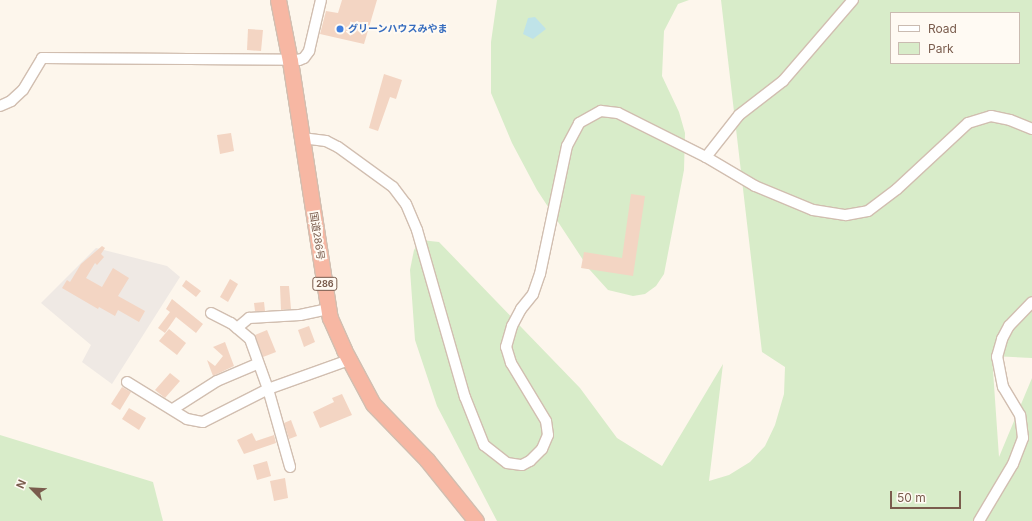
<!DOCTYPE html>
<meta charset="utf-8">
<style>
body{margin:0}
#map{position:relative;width:1032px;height:521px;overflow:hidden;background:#fdf6ec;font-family:Inter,"Noto Sans JP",sans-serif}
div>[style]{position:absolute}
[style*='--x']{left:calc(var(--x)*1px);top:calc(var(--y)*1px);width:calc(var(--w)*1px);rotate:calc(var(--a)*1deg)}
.industrial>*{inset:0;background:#efe9e4}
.green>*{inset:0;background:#d8ecc9}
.water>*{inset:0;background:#bfe3e8}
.building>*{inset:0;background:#f3d5c3}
.roads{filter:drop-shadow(1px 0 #d1beb0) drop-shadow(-1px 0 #d1beb0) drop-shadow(0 1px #d1beb0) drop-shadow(0 -1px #d1beb0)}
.minor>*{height:10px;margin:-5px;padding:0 5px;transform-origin:5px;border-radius:5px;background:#fff}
.highway>*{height:15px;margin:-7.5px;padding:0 7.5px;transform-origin:7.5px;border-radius:7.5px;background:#f7b7a3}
.dots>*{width:11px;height:11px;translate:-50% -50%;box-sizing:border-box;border:2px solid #fffaf3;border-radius:50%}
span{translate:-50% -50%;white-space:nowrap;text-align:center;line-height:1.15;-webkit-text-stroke:4px #fffaf3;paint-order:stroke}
.shield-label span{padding:1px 3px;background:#fffaf3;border:1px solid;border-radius:3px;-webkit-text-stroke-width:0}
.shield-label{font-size:9px;color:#7a5c4d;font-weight:700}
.shop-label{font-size:10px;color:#366cbe;font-weight:700}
.left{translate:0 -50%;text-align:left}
.street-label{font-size:10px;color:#7a5c4d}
.legend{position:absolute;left:890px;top:12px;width:130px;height:52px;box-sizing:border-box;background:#fffaf3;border:1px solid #cabbb1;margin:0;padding:5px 7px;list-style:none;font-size:12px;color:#7a5c4d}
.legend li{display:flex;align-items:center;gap:8px;height:20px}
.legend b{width:20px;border:1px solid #cabbb1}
.north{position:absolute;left:12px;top:469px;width:40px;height:40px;-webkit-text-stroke:3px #fffaf3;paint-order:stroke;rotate:294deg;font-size:11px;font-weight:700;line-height:16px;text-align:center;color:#7a5c4d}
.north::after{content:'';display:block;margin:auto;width:14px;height:18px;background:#7a5c4d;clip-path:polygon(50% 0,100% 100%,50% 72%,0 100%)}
.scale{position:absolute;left:890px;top:491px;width:71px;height:18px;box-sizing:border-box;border:2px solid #7a5c4d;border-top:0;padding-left:5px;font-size:12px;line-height:14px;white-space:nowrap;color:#7a5c4d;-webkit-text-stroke:3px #fffaf3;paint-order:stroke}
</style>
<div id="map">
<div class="industrial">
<div style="clip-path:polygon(96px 248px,167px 266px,180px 277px,112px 384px,82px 362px,91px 345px,41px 303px)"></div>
</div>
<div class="green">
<div style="clip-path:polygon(497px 0,689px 0,678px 4px,664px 31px,662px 76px,679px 112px,685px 133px,684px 170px,664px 274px,656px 286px,645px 294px,633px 296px,608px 290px,589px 269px,537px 190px,512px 143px,491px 93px,491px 42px)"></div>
<div style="clip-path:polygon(evenodd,721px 0,1032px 0,1032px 358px,992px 356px,999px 457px,1032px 378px,1032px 521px,497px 521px,437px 406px,415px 340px,410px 270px,414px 250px,421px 240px,439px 242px,580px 388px,617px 438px,662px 466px,723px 364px,709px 481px,729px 475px,750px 462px,765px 446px,775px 425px,784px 394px,785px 367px,762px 352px,721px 0,891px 13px,1019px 13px,1019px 63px,891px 63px,891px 13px)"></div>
<div style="clip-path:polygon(0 435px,153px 482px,163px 521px,0 521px)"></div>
</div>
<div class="water">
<div style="clip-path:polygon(535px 17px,546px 29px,533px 39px,523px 34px,528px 18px)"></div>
</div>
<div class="building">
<div style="clip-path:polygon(342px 0,377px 0,364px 44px,320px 34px,326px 11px,338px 13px)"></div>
<div style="clip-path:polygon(248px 29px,263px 30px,261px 51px,247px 50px)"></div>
<div style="clip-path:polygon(384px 74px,402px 80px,396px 99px,390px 97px,378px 131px,369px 128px)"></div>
<div style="clip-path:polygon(231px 133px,234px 151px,220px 154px,217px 135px)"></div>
<div style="clip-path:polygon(631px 194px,645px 196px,633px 276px,581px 268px,584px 252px,622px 258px)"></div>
<div style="clip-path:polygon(102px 246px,105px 248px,101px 254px,104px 257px,97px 265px,95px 263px,86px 278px,102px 287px,113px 268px,129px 278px,118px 296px,145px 311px,139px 322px,118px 310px,115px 316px,99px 307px,98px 309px,62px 288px,67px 280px,70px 282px,81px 264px)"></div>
<div style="clip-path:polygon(230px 279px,238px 284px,228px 302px,220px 297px)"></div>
<div style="clip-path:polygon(186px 280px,201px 291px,196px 297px,182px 286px)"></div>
<div style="clip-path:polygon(280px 286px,289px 286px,291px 309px,281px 310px)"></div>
<div style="clip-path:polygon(172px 299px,203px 324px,196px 333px,176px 317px,165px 333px,158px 328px,170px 312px,166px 309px)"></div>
<div style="clip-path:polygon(264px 302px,265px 311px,255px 311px,254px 303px)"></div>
<div style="clip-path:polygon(309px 326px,315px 342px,304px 347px,298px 330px)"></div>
<div style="clip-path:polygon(169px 329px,186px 343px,177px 355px,159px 341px)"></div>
<div style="clip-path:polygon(267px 330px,276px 352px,263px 357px,255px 335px)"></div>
<div style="clip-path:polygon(225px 342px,234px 366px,213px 376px,207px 360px,215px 366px,223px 356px,213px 347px)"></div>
<div style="clip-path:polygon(170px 373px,180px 381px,165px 398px,155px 390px)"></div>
<div style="clip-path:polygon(122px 387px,131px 392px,120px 410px,111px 404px)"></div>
<div style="clip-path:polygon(342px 394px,352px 415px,320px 428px,313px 412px,334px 402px,332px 398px)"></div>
<div style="clip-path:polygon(129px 408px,146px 418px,139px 430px,122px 419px)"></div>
<div style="clip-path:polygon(291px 420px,297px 436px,289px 439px,284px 423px)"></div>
<div style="clip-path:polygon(252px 433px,256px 441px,274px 435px,276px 443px,244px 454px,237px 440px)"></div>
<div style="clip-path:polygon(267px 461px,271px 476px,257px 480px,253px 465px)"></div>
<div style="clip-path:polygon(285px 478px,288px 498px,274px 501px,270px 481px)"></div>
</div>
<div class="roads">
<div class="minor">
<div style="--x:0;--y:106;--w:12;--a:-24"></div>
<div style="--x:11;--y:101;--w:16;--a:-43"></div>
<div style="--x:23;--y:90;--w:37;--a:-59"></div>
<div style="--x:42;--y:58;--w:257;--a:0.4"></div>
<div style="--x:299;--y:60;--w:5;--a:-22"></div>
<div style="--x:304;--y:58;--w:9;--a:-54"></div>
<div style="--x:309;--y:51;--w:52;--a:-76.8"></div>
<div style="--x:302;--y:138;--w:24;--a:7"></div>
<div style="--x:326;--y:141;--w:13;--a:27"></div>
<div style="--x:338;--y:147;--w:68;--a:36"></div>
<div style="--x:393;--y:187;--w:21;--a:53"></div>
<div style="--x:406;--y:204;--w:28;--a:67"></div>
<div style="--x:417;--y:230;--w:174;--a:74"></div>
<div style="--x:465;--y:397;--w:52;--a:68.4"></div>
<div style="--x:484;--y:445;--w:29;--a:38"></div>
<div style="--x:507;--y:463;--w:15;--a:8"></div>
<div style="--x:522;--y:465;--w:9;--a:-27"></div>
<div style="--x:530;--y:461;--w:17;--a:-45"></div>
<div style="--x:542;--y:449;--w:15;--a:-67"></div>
<div style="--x:548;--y:435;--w:14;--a:-98"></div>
<div style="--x:546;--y:421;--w:68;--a:-121.1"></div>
<div style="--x:511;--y:363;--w:17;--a:-107"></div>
<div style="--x:506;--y:347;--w:22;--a:-74"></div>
<div style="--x:512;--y:326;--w:19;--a:-62"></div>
<div style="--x:521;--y:309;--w:19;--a:-51"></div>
<div style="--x:533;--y:294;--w:21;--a:-71"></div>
<div style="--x:540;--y:274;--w:131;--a:-78.1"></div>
<div style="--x:567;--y:146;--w:26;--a:-62"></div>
<div style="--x:579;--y:123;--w:25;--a:-29"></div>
<div style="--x:601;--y:111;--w:17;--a:7"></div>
<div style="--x:618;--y:113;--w:98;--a:26.6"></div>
<div style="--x:706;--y:157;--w:57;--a:30.6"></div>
<div style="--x:755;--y:186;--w:63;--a:22.5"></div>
<div style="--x:813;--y:210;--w:33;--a:9"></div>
<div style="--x:846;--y:215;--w:22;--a:-10"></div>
<div style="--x:868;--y:211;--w:36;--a:-37"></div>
<div style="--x:897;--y:189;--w:97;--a:-42.9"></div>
<div style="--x:968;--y:123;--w:24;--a:-17"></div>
<div style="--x:991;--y:116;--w:19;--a:12"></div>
<div style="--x:1010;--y:120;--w:24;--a:22"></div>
<div style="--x:706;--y:157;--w:53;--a:-51.8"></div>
<div style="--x:739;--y:115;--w:56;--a:-37.7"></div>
<div style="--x:783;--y:81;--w:107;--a:-49.2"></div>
<div style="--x:211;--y:313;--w:22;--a:27"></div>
<div style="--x:231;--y:323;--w:25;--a:40"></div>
<div style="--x:250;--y:339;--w:53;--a:70.2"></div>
<div style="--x:268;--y:389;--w:81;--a:74.2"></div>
<div style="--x:237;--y:328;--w:16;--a:-40"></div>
<div style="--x:249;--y:318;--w:51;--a:-3.4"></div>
<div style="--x:300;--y:315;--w:30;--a:-12"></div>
<div style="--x:127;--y:382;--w:70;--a:31.7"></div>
<div style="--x:187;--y:419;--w:16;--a:11"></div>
<div style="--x:203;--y:422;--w:73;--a:-26.9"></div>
<div style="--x:268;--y:389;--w:86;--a:-19.7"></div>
<div style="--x:173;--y:409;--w:52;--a:-32.5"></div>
<div style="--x:217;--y:381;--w:43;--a:-23"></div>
<div style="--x:979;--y:521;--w:66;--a:-59.2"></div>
<div style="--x:1013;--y:464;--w:28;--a:-69"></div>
<div style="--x:1023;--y:438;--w:23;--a:-97"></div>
<div style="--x:1020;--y:415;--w:33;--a:-121"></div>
<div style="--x:1003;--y:387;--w:31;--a:-101"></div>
<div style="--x:997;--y:357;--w:19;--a:-74"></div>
<div style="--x:1002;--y:339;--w:15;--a:-62"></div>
<div style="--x:1009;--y:326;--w:33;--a:-46"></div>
</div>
<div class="highway">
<div style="--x:278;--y:0;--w:62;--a:78.9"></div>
<div style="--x:290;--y:61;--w:260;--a:81.2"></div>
<div style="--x:330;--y:318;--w:35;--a:66"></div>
<div style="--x:344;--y:350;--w:61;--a:61.8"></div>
<div style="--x:373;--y:404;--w:78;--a:46"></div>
<div style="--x:427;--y:460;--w:78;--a:51.2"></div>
</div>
</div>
<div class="dots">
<div style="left:340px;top:29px;background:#3f7fe0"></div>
</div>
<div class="shield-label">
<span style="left:325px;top:284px">286</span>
</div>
<div class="shop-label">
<span class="left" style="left:348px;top:29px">グリーンハウスみやま</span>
</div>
<div class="street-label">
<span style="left:317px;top:236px;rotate:81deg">国道286号</span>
</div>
<ul class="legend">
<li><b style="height:5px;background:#fff"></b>Road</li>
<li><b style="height:11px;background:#d8ecc9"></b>Park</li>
</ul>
<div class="north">N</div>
<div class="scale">50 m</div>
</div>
